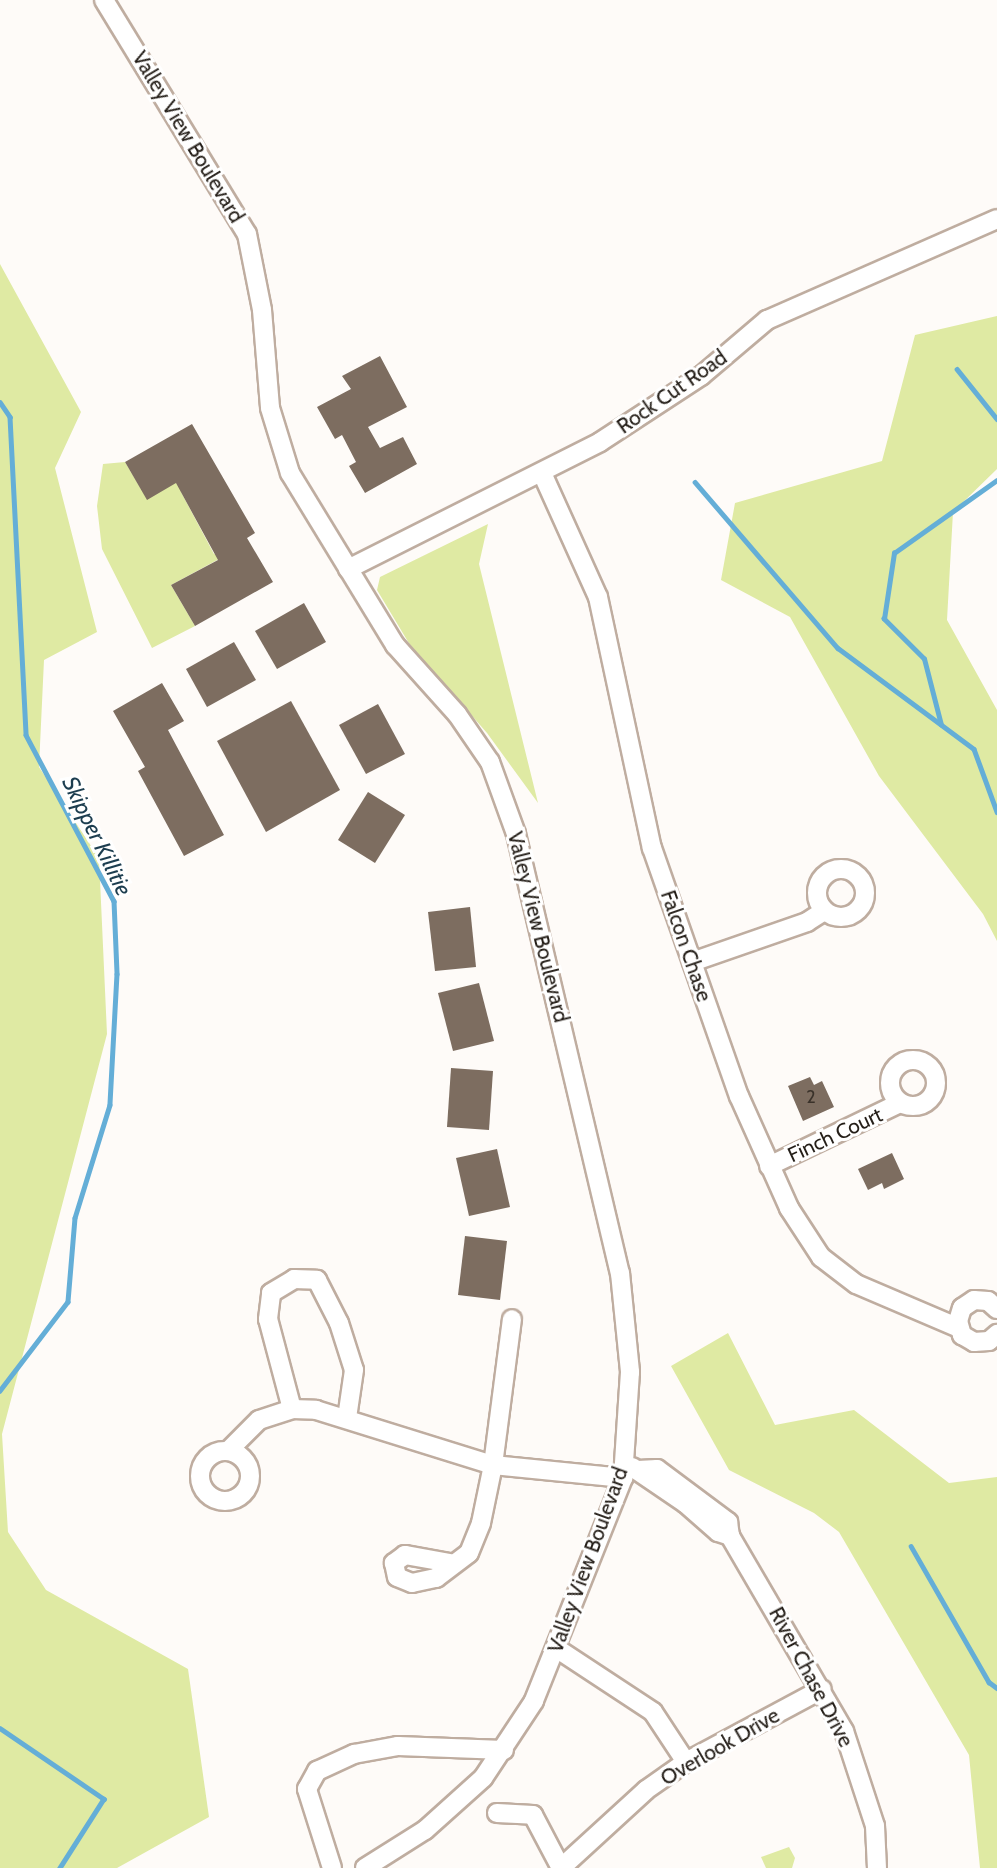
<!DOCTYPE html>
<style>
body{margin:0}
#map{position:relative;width:997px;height:1868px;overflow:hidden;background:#fefbf8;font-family:Cabin,sans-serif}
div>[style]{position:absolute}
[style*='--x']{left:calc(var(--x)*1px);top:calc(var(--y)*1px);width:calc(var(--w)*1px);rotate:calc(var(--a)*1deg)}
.green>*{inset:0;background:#dfeaa3}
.stream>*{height:4.5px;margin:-2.25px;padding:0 2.25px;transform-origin:2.25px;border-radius:2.25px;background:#64aed7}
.building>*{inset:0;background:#7d6d60}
.roads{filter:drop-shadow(2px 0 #bfada0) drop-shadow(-2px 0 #bfada0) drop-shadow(0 2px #bfada0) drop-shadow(0 -2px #bfada0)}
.minor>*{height:18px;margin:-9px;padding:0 9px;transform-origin:9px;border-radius:9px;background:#fff}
.minor>.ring{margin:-9px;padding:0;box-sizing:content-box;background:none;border:18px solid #fff;border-radius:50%}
span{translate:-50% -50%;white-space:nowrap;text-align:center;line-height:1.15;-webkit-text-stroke:6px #fff;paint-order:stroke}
.number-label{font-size:18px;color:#3a322a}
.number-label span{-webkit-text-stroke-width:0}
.street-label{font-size:21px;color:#241e18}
.water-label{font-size:23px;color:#1c3d4f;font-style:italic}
</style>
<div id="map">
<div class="green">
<div style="clip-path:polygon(0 264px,81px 412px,55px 468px,97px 632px,44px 660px,39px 767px,99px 858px,107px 1034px,2px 1434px,8px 1532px,46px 1590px,188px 1669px,209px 1817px,117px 1868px,0 1868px)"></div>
<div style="clip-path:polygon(997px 316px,997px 469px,953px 512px,947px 620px,997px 710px,997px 941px,983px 914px,879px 776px,790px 617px,721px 580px,735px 503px,882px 461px,915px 335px)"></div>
<div style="clip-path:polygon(125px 462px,147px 499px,187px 476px,181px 492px,214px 554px,232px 552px,171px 585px,195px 626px,152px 648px,102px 549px,97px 506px,103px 464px)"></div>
<div style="clip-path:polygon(488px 524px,479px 564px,538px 803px,487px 733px,410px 645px,377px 590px,380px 577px)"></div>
<div style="clip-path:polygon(728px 1333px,775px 1425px,854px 1410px,949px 1483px,997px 1477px,997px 1868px,980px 1868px,969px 1755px,839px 1532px,814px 1513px,729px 1470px,671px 1366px)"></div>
<div style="clip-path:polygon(789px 1847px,795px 1858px,792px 1868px,766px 1868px,761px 1857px)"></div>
</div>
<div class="stream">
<div style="--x:957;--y:369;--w:64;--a:51.3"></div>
<div style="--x:0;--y:402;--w:18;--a:56"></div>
<div style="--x:10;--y:417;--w:318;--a:87.1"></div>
<div style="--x:26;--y:735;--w:188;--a:62.1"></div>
<div style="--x:114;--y:901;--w:73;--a:87.6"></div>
<div style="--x:117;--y:974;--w:131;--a:93.1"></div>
<div style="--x:110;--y:1105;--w:118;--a:107.2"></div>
<div style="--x:75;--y:1218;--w:84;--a:94.8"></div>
<div style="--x:68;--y:1302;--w:112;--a:127.4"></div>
<div style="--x:695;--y:482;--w:219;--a:49.3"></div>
<div style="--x:838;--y:648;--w:169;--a:36.6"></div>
<div style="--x:974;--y:749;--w:67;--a:69.9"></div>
<div style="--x:941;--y:725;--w:68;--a:-104.4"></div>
<div style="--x:924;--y:659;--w:57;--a:-135"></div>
<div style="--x:884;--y:619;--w:67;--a:-81.4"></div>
<div style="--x:894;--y:553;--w:126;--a:-35.3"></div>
<div style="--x:911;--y:1546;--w:157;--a:60.2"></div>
<div style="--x:989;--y:1682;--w:10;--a:37"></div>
<div style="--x:0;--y:1728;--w:126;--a:34.3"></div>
<div style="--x:104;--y:1799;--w:82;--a:122.5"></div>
</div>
<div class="building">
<div style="clip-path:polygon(380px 356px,407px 407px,368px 427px,380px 448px,403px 437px,417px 464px,365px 493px,349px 466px,356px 462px,342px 435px,335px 439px,317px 407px,351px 389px,342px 376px)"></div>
<div style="clip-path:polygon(192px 424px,255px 533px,247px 538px,273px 582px,195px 626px,171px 585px,218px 560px,176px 483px,147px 500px,125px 462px)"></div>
<div style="clip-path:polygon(304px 603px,326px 642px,277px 669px,255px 631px)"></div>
<div style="clip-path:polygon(234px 642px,256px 680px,207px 707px,186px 669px)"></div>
<div style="clip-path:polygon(162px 683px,184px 721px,168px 730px,224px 835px,184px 856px,138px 771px,145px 767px,113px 711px)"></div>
<div style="clip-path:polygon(291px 701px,340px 790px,266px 832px,217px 741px)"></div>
<div style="clip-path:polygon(378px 704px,405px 754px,366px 774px,339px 725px)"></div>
<div style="clip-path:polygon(368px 792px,405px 815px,375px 863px,338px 840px)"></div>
<div style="clip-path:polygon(470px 907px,476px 967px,435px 971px,428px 912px)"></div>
<div style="clip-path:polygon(479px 983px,494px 1041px,453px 1051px,438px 993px)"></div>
<div style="clip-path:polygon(451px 1068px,493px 1071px,489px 1130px,447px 1127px)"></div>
<div style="clip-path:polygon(810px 1077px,814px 1085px,822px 1081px,834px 1107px,803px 1121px,788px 1086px)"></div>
<div style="clip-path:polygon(497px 1149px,510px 1207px,469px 1216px,456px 1158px)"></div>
<div style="clip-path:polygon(892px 1153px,904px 1179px,884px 1189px,882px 1183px,868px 1190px,858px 1169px)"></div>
<div style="clip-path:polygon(465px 1236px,507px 1241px,500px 1300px,458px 1295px)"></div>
</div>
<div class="roads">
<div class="minor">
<div style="--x:104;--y:0;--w:274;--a:58.6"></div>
<div style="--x:247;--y:234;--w:77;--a:78.8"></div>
<div style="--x:262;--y:310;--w:98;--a:85.3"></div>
<div style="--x:270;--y:408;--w:68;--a:72.9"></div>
<div style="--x:290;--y:473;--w:202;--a:58.6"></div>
<div style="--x:395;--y:645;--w:93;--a:48.1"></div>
<div style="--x:457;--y:714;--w:58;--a:55.5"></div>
<div style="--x:490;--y:762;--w:77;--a:70.1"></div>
<div style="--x:516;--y:834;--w:451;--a:76.7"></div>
<div style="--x:620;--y:1273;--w:100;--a:84.2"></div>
<div style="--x:630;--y:1372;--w:106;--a:93.8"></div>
<div style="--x:623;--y:1478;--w:240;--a:111.8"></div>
<div style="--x:534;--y:1701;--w:92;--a:123.5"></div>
<div style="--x:483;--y:1778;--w:78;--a:138.1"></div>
<div style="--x:425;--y:1830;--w:71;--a:147.7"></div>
<div style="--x:542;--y:473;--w:136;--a:65.7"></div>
<div style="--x:598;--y:597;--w:257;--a:77.9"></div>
<div style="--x:652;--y:848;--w:263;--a:70.7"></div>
<div style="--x:739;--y:1096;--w:123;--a:65.9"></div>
<div style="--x:789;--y:1208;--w:59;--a:56.9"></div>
<div style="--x:821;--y:1257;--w:44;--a:37.6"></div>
<div style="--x:856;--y:1284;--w:112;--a:23.1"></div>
<div style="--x:348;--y:569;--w:282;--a:-26.7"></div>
<div style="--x:600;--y:442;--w:121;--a:-33.2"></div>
<div style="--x:701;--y:376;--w:87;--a:-40.3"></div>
<div style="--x:767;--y:320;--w:251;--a:-23.7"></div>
<div class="ring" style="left:817px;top:869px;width:30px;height:30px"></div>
<div style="--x:692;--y:962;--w:122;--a:-19.2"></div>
<div style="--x:807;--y:922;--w:20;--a:-33"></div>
<div class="ring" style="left:890px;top:1060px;width:28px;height:28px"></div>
<div style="--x:769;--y:1166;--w:145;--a:-25.7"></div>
<div style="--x:997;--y:1309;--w:12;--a:-138"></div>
<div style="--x:988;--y:1301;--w:14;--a:-176"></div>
<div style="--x:974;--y:1300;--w:14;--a:146"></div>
<div style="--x:962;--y:1308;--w:14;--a:107"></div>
<div style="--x:958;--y:1321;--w:15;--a:74"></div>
<div style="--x:962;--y:1335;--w:14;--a:30"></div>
<div style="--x:974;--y:1342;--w:15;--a:-4"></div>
<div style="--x:989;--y:1341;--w:11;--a:-41"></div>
<div style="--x:292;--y:1409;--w:93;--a:-104.9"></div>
<div style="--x:268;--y:1319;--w:26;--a:-83"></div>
<div style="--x:271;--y:1293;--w:27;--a:-31"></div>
<div style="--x:294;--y:1279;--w:23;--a:2"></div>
<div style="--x:317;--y:1280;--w:48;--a:62.9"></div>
<div style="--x:339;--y:1323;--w:49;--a:72.3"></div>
<div style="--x:354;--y:1370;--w:49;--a:98.3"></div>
<div style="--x:228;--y:1451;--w:44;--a:-45"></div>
<div style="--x:259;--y:1420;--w:35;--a:-18"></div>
<div style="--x:292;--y:1409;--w:24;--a:2"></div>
<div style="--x:316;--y:1410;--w:185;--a:17.3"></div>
<div style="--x:493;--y:1465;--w:131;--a:5.7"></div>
<div class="ring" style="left:200px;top:1451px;width:32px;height:32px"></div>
<div style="--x:632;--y:1467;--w:64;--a:34.2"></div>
<div style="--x:685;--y:1503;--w:44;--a:41.3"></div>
<div style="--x:718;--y:1532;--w:13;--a:18"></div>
<div style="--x:638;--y:1470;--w:19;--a:-3"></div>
<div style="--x:657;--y:1469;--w:89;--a:36.7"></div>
<div style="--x:728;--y:1522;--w:14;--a:82"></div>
<div style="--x:730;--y:1536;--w:226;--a:59.7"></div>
<div style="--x:844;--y:1731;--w:100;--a:71.9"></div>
<div style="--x:875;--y:1826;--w:42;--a:87.3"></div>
<div style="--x:450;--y:1563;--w:46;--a:-169.9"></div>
<div style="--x:405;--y:1555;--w:14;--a:144"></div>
<div style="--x:394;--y:1563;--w:14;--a:78"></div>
<div style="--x:397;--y:1577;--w:16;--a:22"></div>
<div style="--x:412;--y:1583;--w:25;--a:-12"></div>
<div style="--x:436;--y:1578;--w:41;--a:-37.1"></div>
<div style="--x:469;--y:1553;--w:32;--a:-68"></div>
<div style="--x:481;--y:1523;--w:59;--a:-78.3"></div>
<div style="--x:493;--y:1465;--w:147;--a:-82.6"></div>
<div style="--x:556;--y:1648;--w:116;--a:33.4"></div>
<div style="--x:653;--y:1712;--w:60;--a:56.6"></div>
<div style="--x:497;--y:1813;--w:36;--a:3"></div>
<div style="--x:533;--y:1815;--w:60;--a:62.2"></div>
<div style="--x:332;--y:1868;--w:83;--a:-107.6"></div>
<div style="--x:307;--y:1789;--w:21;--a:-61"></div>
<div style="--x:317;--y:1771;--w:41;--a:-24.7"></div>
<div style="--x:354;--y:1754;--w:45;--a:-10.3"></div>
<div style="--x:398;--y:1746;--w:106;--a:2.2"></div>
<div style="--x:561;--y:1868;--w:115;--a:-42.5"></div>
<div style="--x:646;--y:1790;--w:49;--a:-35"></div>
<div style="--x:686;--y:1762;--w:154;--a:-28.2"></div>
</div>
</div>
<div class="number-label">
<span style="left:811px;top:1097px">2</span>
</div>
<div class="street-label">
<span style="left:188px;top:137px;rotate:59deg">Valley View Boulevard</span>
<span style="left:672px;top:392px;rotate:-35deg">Rock Cut Road</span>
<span style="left:538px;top:927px;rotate:76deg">Valley View Boulevard</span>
<span style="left:686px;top:946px;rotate:71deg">Falcon Chase</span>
<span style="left:835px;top:1135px;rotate:-25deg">Finch Court</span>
<span style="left:588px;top:1560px;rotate:-70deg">Valley View Boulevard</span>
<span style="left:811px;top:1677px;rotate:62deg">River Chase Drive</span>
<span style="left:720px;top:1747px;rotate:-30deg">Overlook Drive</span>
</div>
<div class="water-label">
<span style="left:97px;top:836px;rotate:64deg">Skipper Killitie</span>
</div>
</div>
